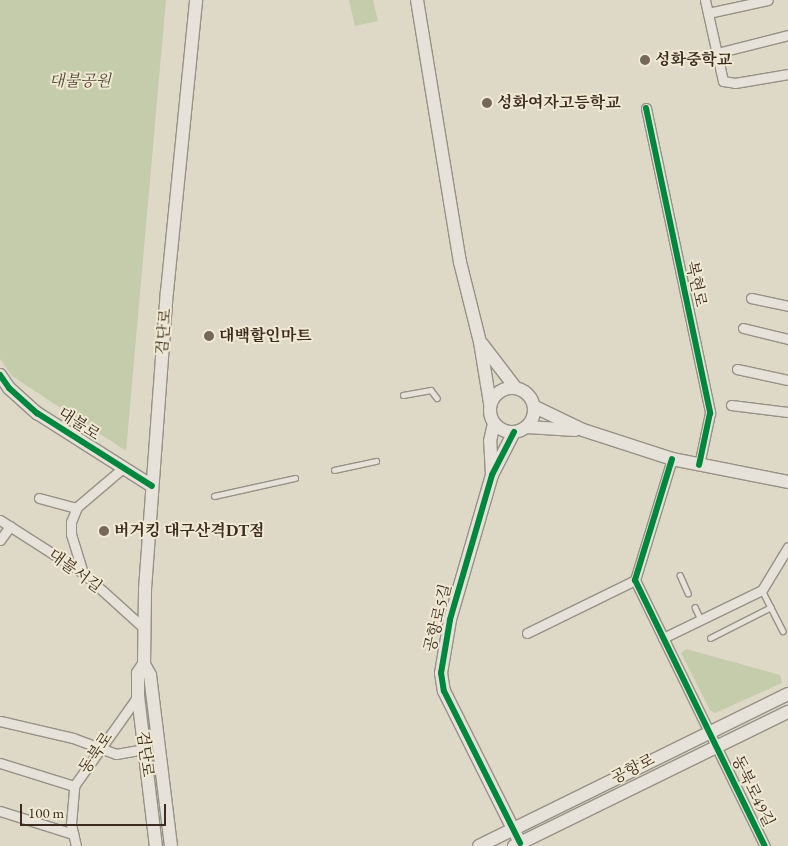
<!DOCTYPE html>
<meta charset="utf-8">
<style>
body{margin:0}
#map{position:relative;width:788px;height:846px;overflow:hidden;background:#ded8c6;font-family:"EB Garamond","Noto Serif KR",serif}
div>[style]{position:absolute}
[style*='--x']{left:calc(var(--x)*1px);top:calc(var(--y)*1px);width:calc(var(--w)*1px);rotate:calc(var(--a)*1deg)}
.green>*{inset:0;background:#c4ccab}
.roads{filter:drop-shadow(1px 0 #969186) drop-shadow(-1px 0 #969186) drop-shadow(0 1px #969186) drop-shadow(0 -1px #969186)}
.lane>*{height:4.5px;margin:-2.25px;padding:0 2.25px;transform-origin:2.25px;border-radius:2.25px;background:#e6e2d9}
.street>*{height:9px;margin:-4.5px;padding:0 4.5px;transform-origin:4.5px;border-radius:4.5px;background:#e6e2d9}
.secondary>*{height:12px;margin:-6px;padding:0 6px;transform-origin:6px;border-radius:6px;background:#e6e2d9}
.secondary>.ring{margin:-6px;padding:0;box-sizing:content-box;background:none;border:12px solid #e6e2d9;border-radius:50%}
.cycleway>*{height:6px;margin:-3px;padding:0 3px;transform-origin:3px;border-radius:3px;background:#00873e}
.dots>*{width:14px;height:14px;translate:-50% -50%;box-sizing:border-box;border:2px solid #f0e9d3;border-radius:50%}
span{translate:-50% -50%;white-space:nowrap;text-align:center;line-height:1.15;-webkit-text-stroke:4px #f0e9d3;paint-order:stroke}
.poi-label{font-size:16px;color:#3c2b1f;font-weight:700}
.left{translate:0 -50%;text-align:left}
.park-label{font-size:16px;color:#534937;font-style:italic}
.street-label{font-size:16px;color:#3c2b1f}
.scale{position:absolute;left:20px;top:804px;width:146px;height:22px;box-sizing:border-box;border:2px solid #3c2b1f;border-top:0;padding-left:6px;font-size:15px;line-height:18px;white-space:nowrap;color:#3c2b1f;-webkit-text-stroke:4px #f0e9d3;paint-order:stroke}
</style>
<div id="map">
<div class="green">
<div style="clip-path:polygon(0 0,166px 0,126px 451px,12px 376px,0 359px)"></div>
<div style="clip-path:polygon(349px 0,373px 0,378px 21px,355px 26px)"></div>
<div style="clip-path:polygon(686px 649px,780px 675px,782px 683px,715px 713px,710px 710px,681px 653px)"></div>
</div>
<div class="roads">
<div class="lane">
<div style="--x:403;--y:395;--w:28;--a:-10"></div>
<div style="--x:431;--y:390;--w:10;--a:53"></div>
<div style="--x:334;--y:470;--w:43;--a:-12.1"></div>
<div style="--x:214;--y:496;--w:83;--a:-12.5"></div>
<div style="--x:680;--y:575;--w:20;--a:66"></div>
<div style="--x:762;--y:590;--w:46;--a:62.9"></div>
<div style="--x:695;--y:607;--w:14;--a:65"></div>
<div style="--x:710;--y:638;--w:68;--a:-26.9"></div>
</div>
<div class="street">
<div style="--x:705;--y:0;--w:83;--a:77.5"></div>
<div style="--x:723;--y:81;--w:12;--a:9"></div>
<div style="--x:735;--y:83;--w:54;--a:-9.6"></div>
<div style="--x:708;--y:13;--w:61;--a:-12.2"></div>
<div style="--x:717;--y:53;--w:73;--a:-14.2"></div>
<div style="--x:646;--y:108;--w:312;--a:78.1"></div>
<div style="--x:710;--y:413;--w:53;--a:101.9"></div>
<div style="--x:751;--y:298;--w:38;--a:12"></div>
<div style="--x:743;--y:328;--w:46;--a:13.7"></div>
<div style="--x:737;--y:369;--w:52;--a:12.2"></div>
<div style="--x:731;--y:405;--w:57;--a:7"></div>
<div style="--x:672;--y:459;--w:127;--a:107"></div>
<div style="--x:635;--y:580;--w:296;--a:64"></div>
<div style="--x:39;--y:498;--w:39;--a:15"></div>
<div style="--x:0;--y:520;--w:98;--a:32.6"></div>
<div style="--x:83;--y:573;--w:84;--a:42.1"></div>
<div style="--x:0;--y:540;--w:17;--a:-54"></div>
<div style="--x:83;--y:573;--w:41;--a:-107.1"></div>
<div style="--x:71;--y:534;--w:12;--a:-90"></div>
<div style="--x:71;--y:522;--w:16;--a:-68"></div>
<div style="--x:77;--y:507;--w:60;--a:-40.3"></div>
<div style="--x:527;--y:633;--w:120;--a:-26.1"></div>
<div style="--x:663;--y:638;--w:110;--a:-25.9"></div>
<div style="--x:762;--y:590;--w:50;--a:-58.8"></div>
<div style="--x:0;--y:721;--w:75;--a:13.1"></div>
<div style="--x:73;--y:738;--w:46;--a:20.4"></div>
<div style="--x:116;--y:754;--w:29;--a:-10"></div>
<div style="--x:0;--y:763;--w:77;--a:17.3"></div>
<div style="--x:0;--y:811;--w:77;--a:17.5"></div>
<div style="--x:76;--y:846;--w:23;--a:-103"></div>
<div style="--x:71;--y:824;--w:38;--a:-85"></div>
<div style="--x:74;--y:786;--w:110;--a:-54.6"></div>
</div>
<div class="secondary">
<div style="--x:417;--y:0;--w:266;--a:80.7"></div>
<div style="--x:460;--y:262;--w:82;--a:76"></div>
<div style="--x:480;--y:342;--w:62;--a:80.7"></div>
<div style="--x:482;--y:344;--w:54;--a:52.5"></div>
<div style="--x:0;--y:375;--w:16;--a:55"></div>
<div style="--x:9;--y:388;--w:38;--a:42"></div>
<div style="--x:37;--y:413;--w:136;--a:32.4"></div>
<div class="ring" style="left:490px;top:388px;width:32px;height:32px"></div>
<div style="--x:535;--y:407;--w:53;--a:25.6"></div>
<div style="--x:583;--y:430;--w:94;--a:18"></div>
<div style="--x:672;--y:459;--w:118;--a:11.2"></div>
<div style="--x:527;--y:427;--w:48;--a:3.6"></div>
<div style="--x:514;--y:432;--w:48;--a:117.1"></div>
<div style="--x:492;--y:475;--w:151;--a:106.2"></div>
<div style="--x:450;--y:620;--w:54;--a:99.6"></div>
<div style="--x:441;--y:673;--w:18;--a:81"></div>
<div style="--x:444;--y:691;--w:170;--a:63.4"></div>
<div style="--x:492;--y:475;--w:34;--a:-93"></div>
<div style="--x:490;--y:441;--w:17;--a:-77"></div>
<div style="--x:144;--y:664;--w:11;--a:124"></div>
<div style="--x:138;--y:673;--w:23;--a:90"></div>
<div style="--x:138;--y:696;--w:151;--a:83.2"></div>
<div style="--x:171;--y:846;--w:172;--a:-97"></div>
<div style="--x:150;--y:675;--w:13;--a:-119"></div>
<div style="--x:144;--y:664;--w:75;--a:-89.2"></div>
<div style="--x:145;--y:589;--w:298;--a:-85.8"></div>
<div style="--x:167;--y:292;--w:293;--a:-84.3"></div>
<div style="--x:479;--y:846;--w:344;--a:-26.2"></div>
<div style="--x:514;--y:846;--w:305;--a:-26.1"></div>
</div>
</div>
<div class="cycleway">
<div style="--x:646;--y:108;--w:312;--a:78.1"></div>
<div style="--x:710;--y:413;--w:53;--a:101.9"></div>
<div style="--x:0;--y:375;--w:16;--a:55"></div>
<div style="--x:9;--y:388;--w:38;--a:42"></div>
<div style="--x:37;--y:413;--w:136;--a:32.4"></div>
<div style="--x:514;--y:432;--w:48;--a:117.1"></div>
<div style="--x:492;--y:475;--w:151;--a:106.2"></div>
<div style="--x:450;--y:620;--w:54;--a:99.6"></div>
<div style="--x:441;--y:673;--w:18;--a:81"></div>
<div style="--x:444;--y:691;--w:170;--a:63.4"></div>
<div style="--x:672;--y:459;--w:127;--a:107"></div>
<div style="--x:635;--y:580;--w:296;--a:64"></div>
</div>
<div class="dots">
<div style="left:645px;top:60px;background:#756859"></div>
<div style="left:487px;top:103px;background:#756859"></div>
<div style="left:209px;top:336px;background:#756859"></div>
<div style="left:104px;top:531px;background:#756859"></div>
</div>
<div class="poi-label">
<span class="left" style="left:655px;top:60px">성화중학교</span>
<span class="left" style="left:497px;top:103px">성화여자고등학교</span>
<span class="left" style="left:219px;top:336px">대백할인마트</span>
<span class="left" style="left:114px;top:531px">버거킹 대구산격DT점</span>
</div>
<div class="park-label">
<span style="left:80px;top:81px">대불공원</span>
</div>
<div class="street-label">
<span style="left:696px;top:284px;rotate:78deg">복현로</span>
<span style="left:164px;top:332px;rotate:-85deg">검단로</span>
<span style="left:79px;top:424px;rotate:33deg">대불로</span>
<span style="left:75px;top:571px;rotate:36deg">대불서길</span>
<span style="left:438px;top:618px;rotate:-76deg">공항로5길</span>
<span style="left:96px;top:753px;rotate:-56deg">동북로</span>
<span style="left:145px;top:754px;rotate:83deg">검단로</span>
<span style="left:633px;top:769px;rotate:-27deg">공항로</span>
<span style="left:753px;top:791px;rotate:64deg">동북로49길</span>
</div>
<div class="scale">100 m</div>
</div>
